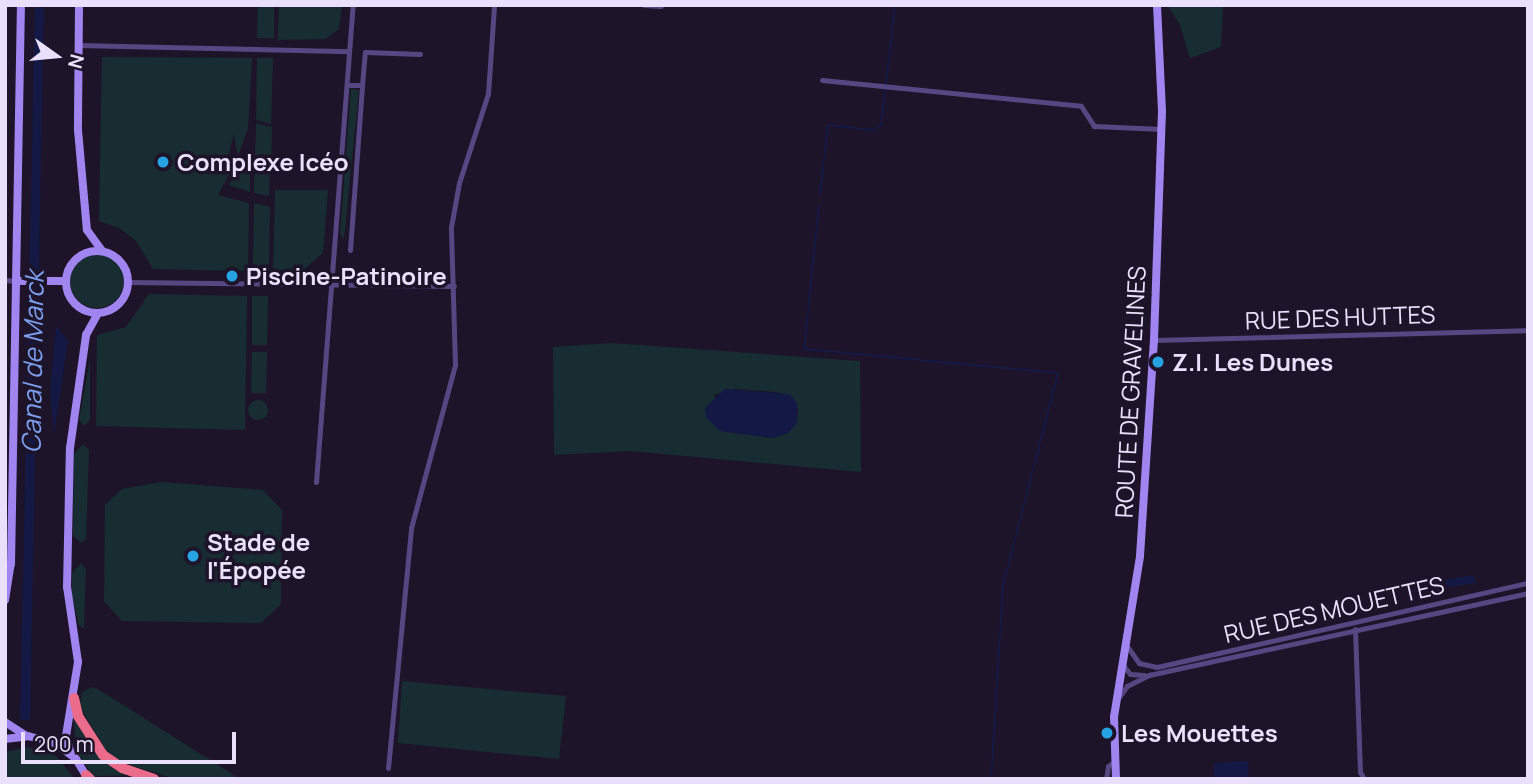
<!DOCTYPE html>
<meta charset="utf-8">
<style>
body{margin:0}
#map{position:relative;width:1533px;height:784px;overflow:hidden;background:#1d1429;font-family:Manrope,sans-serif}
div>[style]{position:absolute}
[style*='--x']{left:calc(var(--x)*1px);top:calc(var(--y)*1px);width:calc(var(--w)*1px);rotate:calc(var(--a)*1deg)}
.green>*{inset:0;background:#182d32}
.round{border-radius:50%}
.water>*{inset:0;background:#131944}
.stream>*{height:2px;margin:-1px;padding:0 1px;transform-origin:1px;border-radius:1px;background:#131944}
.street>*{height:5px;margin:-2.5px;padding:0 2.5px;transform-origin:2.5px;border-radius:2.5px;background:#564682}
.secondary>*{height:8px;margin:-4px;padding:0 4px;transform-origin:4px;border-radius:4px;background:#a084ef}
.secondary>.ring{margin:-4px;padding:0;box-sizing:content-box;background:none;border:8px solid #a084ef;border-radius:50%}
.highway>*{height:10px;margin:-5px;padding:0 5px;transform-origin:5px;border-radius:5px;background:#eb6b8a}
.dots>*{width:19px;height:19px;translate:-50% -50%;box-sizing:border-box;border:4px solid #1d1429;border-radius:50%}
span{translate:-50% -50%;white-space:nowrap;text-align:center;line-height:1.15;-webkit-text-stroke:7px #1d1429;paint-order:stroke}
.poi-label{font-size:24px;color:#eae0fb;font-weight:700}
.left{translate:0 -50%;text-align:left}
.street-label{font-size:24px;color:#eae0fb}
.water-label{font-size:26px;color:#7c9eee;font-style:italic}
.frame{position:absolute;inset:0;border:7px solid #eae0fb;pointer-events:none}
.north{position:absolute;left:21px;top:21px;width:70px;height:70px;-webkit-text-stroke:5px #1d1429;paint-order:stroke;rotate:105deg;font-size:19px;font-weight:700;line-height:28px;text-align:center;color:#eae0fb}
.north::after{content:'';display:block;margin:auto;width:24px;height:32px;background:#eae0fb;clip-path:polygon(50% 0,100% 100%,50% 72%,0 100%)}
.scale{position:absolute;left:21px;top:732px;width:215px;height:32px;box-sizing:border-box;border:4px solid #eae0fb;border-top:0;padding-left:9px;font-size:21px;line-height:24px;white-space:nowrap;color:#eae0fb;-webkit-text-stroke:5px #1d1429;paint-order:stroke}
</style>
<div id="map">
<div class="green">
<div style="clip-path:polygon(258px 5px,274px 5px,274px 38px,257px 38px)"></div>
<div style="clip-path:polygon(279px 5px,342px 5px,339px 29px,325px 39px,278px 40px)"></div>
<div style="clip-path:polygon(1167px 5px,1223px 5px,1221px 47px,1190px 58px,1180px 25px)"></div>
<div style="clip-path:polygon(102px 57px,252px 58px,248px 128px,238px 156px,234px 134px,225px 168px,237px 160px,218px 195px,249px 203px,248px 271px,153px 269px,137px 242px,121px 229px,99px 221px)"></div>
<div style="clip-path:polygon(257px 58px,273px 58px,271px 124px,256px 120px)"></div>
<div style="clip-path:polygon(351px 89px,359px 90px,344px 239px,340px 234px)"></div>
<div style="clip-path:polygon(256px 123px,272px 127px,271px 165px,255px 161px)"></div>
<div style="clip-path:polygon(240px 160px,250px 163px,250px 192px,229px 185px)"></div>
<div style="clip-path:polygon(255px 164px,270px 168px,269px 196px,254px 193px)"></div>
<div style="clip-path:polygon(275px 190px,328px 190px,323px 253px,302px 271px,273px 270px)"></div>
<div style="clip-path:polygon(254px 203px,270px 207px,269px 271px,253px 271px)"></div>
<div class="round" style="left:70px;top:254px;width:54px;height:54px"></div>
<div style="clip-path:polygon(149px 294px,247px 296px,245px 430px,96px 426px,97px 335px,126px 327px)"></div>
<div style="clip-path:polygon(252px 296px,268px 296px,267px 345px,252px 345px)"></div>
<div style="clip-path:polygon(evenodd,612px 343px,860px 361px,861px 472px,630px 451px,554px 455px,553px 347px,612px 343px,735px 389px,777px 392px,798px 408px,797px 423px,788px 433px,773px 438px,720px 431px,714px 395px,735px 389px)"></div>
<div style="clip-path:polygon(252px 352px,267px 352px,266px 393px,251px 393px)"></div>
<div style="clip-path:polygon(90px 360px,90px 420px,84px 426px,79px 420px)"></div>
<div class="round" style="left:248px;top:400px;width:20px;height:20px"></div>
<div style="clip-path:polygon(83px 444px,89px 450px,86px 539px,81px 543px,73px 535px,74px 454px)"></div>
<div style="clip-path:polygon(161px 482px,263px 490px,282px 510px,281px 604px,261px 623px,122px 621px,104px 601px,105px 505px,122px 489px)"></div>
<div style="clip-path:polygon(81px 563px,86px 569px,84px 629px,79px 625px,72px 596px,72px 573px)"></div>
<div style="clip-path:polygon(402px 681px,566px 696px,559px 759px,398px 743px)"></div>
<div style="clip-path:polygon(92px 687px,98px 689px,240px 779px,176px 779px,123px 763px,106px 750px,80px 707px,82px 692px)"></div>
<div style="clip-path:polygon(74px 717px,101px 758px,132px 775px,93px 776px,75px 749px)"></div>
<div style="clip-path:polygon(28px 747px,56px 756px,75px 779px,5px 779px,5px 752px)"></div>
</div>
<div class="water">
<div style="clip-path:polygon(35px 5px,44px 5px,30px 720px,20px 720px)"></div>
<div style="clip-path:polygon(56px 325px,68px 341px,54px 436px,50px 392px)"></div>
<div style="clip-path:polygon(725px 389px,790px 394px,797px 403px,797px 423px,788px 433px,773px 438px,720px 431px,706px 417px,705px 408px)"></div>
<div style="clip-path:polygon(1473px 575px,1476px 583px,1403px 594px,1407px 586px)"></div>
<div style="clip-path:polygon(1248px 761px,1249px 779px,1214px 779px,1214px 763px)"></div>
</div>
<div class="stream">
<div style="--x:886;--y:84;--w:80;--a:-83.5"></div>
<div style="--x:820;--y:194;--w:69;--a:-83.4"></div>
<div style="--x:828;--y:125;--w:45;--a:6.3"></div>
<div style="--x:873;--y:130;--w:9;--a:-32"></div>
<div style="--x:881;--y:125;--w:35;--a:-83"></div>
<div style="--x:819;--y:205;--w:145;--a:95.9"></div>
<div style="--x:804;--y:349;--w:255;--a:5.4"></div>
<div style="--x:1058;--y:373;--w:219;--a:104.5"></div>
<div style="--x:1003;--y:585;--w:194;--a:93.5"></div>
</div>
<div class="street">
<div style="--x:644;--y:5;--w:17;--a:3"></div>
<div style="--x:78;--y:45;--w:271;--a:1.3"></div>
<div style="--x:822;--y:80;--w:260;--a:5.7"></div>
<div style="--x:1081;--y:106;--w:24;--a:57"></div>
<div style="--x:1094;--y:126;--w:68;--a:2.5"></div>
<div style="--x:347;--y:85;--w:15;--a:0"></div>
<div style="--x:362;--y:85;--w:33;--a:-85"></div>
<div style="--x:365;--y:52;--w:55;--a:2.1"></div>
<div style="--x:350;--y:250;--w:165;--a:-85.8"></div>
<div style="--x:5;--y:280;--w:11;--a:5"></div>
<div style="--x:128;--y:282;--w:326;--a:0.7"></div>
<div style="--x:1154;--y:340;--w:374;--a:-1.5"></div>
<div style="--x:316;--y:482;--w:478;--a:-85.6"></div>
<div style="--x:1355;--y:629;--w:143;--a:88"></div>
<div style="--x:1360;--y:772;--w:8;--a:60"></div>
<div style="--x:1127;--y:646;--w:21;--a:55"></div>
<div style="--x:1139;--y:663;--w:18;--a:13"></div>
<div style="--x:1157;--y:667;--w:380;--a:-12.8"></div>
<div style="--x:1123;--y:665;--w:11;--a:52"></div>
<div style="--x:1130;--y:674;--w:14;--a:4"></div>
<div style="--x:1119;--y:697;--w:14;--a:-54"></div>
<div style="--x:1127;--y:686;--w:25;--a:-27"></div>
<div style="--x:1149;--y:675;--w:388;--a:-12.2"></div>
<div style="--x:388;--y:768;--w:241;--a:-84.5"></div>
<div style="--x:411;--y:528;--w:169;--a:-74.9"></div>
<div style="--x:455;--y:365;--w:138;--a:-91.7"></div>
<div style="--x:451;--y:227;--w:45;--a:-79.7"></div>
<div style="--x:459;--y:183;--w:94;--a:-72"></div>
<div style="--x:488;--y:94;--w:89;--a:-86.1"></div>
<div style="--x:1106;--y:779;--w:13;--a:-81"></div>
<div style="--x:1108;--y:766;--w:7;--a:-34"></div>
</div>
<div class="secondary">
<div style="--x:79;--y:5;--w:125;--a:90.5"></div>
<div style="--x:78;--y:130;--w:100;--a:84.9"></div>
<div style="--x:87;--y:230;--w:26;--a:54"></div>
<div class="ring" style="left:66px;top:251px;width:54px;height:54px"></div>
<div style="--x:16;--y:281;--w:50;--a:0"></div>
<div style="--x:5;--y:600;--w:36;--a:-81"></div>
<div style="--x:11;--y:564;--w:559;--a:-88.98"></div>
<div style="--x:5;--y:722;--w:24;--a:33"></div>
<div style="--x:5;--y:739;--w:23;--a:-7"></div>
<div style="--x:28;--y:736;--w:28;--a:15"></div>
<div style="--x:55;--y:743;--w:26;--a:37"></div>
<div style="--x:76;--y:759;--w:23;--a:59"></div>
<div style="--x:71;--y:754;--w:19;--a:-106"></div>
<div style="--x:66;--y:736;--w:75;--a:-80.8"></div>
<div style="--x:78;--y:662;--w:76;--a:-98.3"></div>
<div style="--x:67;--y:587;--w:139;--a:-88.8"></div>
<div style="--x:70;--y:448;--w:114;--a:-81.9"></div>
<div style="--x:86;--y:335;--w:25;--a:-61"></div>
<div style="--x:1116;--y:779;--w:62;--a:-91.8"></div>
<div style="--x:1114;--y:717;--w:163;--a:-80.8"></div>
<div style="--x:1140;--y:556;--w:216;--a:-86.3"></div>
<div style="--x:1154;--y:340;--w:229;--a:-88"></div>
<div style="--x:1162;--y:111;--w:106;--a:-92.7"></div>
</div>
<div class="highway">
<div style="--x:74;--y:698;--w:18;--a:77"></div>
<div style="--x:78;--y:716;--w:46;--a:57.3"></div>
<div style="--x:103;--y:755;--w:23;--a:34"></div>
<div style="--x:122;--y:768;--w:34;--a:19"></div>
<div style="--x:86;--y:775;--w:6;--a:45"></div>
</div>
<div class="dots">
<div style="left:163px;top:162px;background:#25a3e2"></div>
<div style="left:232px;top:276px;background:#25a3e2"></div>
<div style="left:1158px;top:362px;background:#25a3e2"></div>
<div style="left:193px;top:556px;background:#25a3e2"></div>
<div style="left:1107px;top:733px;background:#25a3e2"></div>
</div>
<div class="poi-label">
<span class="left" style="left:177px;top:162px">Complexe Icéo</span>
<span class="left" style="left:246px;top:276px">Piscine-Patinoire</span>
<span class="left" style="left:1172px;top:362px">Z.I. Les Dunes</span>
<span class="left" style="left:207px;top:556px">Stade de<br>l'Épopée</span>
<span class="left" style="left:1121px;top:733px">Les Mouettes</span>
</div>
<div class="street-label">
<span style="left:1340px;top:317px;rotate:-2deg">RUE DES HUTTES</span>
<span style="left:1130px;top:392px;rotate:-87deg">ROUTE DE GRAVELINES</span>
<span style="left:1334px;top:609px;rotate:-13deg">RUE DES MOUETTES</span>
</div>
<div class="water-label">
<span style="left:33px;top:362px;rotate:-89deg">Canal de Marck</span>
</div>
<div class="frame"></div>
<div class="north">N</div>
<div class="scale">200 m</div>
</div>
